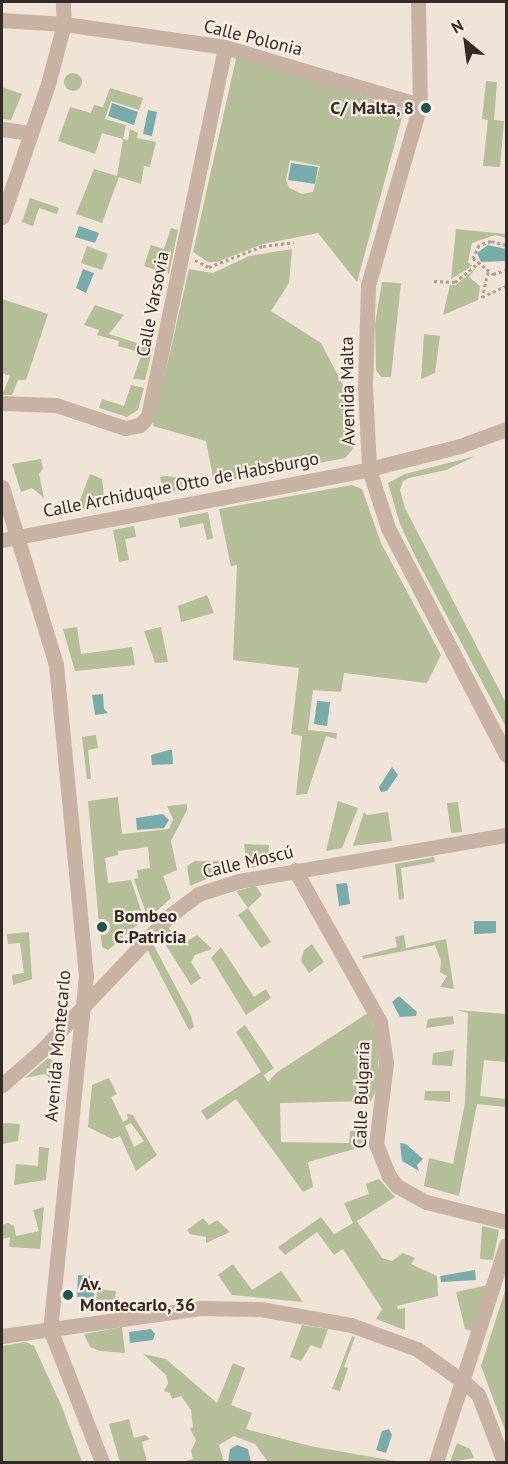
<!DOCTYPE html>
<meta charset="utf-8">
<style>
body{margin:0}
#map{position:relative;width:508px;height:1464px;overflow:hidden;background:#f0e3d8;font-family:"PT Sans",sans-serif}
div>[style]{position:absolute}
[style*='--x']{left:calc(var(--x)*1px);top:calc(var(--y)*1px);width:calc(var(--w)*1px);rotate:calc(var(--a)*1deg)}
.green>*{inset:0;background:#b4be98}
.round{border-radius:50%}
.water>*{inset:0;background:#77acab}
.path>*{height:3px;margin-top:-1.5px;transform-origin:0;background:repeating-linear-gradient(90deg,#b39c8f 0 3px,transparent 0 6px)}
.minor>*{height:15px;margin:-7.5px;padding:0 7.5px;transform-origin:7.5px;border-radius:7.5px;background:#c7b2a4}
.dots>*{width:16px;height:16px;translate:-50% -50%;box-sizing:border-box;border:3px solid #f8ede3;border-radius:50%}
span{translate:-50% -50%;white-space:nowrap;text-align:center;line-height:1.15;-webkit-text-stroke:4.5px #f8ede3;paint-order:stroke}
.street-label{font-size:18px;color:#332926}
.poi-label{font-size:18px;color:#332926;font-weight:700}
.right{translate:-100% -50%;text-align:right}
.left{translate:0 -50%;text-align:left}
.frame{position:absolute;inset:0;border:3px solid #332926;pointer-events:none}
.north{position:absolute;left:436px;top:12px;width:60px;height:60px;-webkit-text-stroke:4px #f8ede3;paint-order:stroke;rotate:331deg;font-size:16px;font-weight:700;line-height:24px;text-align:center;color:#332926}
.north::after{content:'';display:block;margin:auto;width:21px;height:27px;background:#332926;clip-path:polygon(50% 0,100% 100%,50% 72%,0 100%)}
</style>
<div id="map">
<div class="green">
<div style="clip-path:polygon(evenodd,237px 54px,404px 110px,357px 282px,318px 233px,263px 244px,217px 262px,208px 262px,193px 252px,237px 54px,290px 160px,320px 166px,313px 192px,302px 194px,289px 188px,286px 180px,290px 160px)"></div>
<div class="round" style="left:64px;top:73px;width:18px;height:18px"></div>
<div style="clip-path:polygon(486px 81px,497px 82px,494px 120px,504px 121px,500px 167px,483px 166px,488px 120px,482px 119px)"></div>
<div style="clip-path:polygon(2px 87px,22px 94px,11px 120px,2px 119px)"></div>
<div style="clip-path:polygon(110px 88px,143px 98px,139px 110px,111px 101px,105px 119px,126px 125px,123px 139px,128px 140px,130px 129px,138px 133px,137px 138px,156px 142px,150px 167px,144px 166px,141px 184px,119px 177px,102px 223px,76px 214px,94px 169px,117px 176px,123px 139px,102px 133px,95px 154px,58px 141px,70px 107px,91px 113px,94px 105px,103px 107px)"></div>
<div style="clip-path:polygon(30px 198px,59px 208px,57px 214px,39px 208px,33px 226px,22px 222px)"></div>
<div style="clip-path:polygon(171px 228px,178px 230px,169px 274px,144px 266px,151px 245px,164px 249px)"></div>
<div style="clip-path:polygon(456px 229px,506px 234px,506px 238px,495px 235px,472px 243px,468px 262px,472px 266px,451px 279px)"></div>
<div style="clip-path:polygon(87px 246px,108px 254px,102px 270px,81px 263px)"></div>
<div style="clip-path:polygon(292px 249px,289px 283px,271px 311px,321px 343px,346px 391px,353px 393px,353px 449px,345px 458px,214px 483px,206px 441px,153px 426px,189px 269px,213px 273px,249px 256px)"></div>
<div style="clip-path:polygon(476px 268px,469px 277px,480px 286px,478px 300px,443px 315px,450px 285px,456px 285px)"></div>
<div style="clip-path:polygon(382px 282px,401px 283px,391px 377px,381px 377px,376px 370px,375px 324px)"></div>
<div style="clip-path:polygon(2px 299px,48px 314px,26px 380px,18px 380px,12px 395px,2px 395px,10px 376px,2px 373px)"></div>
<div style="clip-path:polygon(95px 305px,124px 315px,109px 334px,153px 348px,145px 380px,133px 379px,142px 353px,118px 346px,119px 341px,97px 335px,99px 330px,84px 325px)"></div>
<div style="clip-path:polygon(424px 334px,440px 336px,435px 373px,421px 379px)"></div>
<div style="clip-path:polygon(131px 385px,144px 388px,138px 410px,127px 417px,99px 408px,102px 399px,124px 406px)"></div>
<div style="clip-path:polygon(476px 456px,446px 470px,409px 478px,403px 481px,400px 490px,405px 508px,506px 703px,506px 727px,416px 558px,400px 524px,388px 483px,405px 474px)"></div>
<div style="clip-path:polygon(41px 459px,43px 469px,39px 474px,44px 498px,32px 488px,21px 492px,12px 464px)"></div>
<div style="clip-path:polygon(90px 474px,102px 479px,105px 504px,76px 510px)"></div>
<div style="clip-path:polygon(165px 476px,181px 478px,183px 489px,163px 493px,160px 477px)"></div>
<div style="clip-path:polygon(352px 485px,362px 489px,381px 543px,441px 655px,427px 683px,344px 673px,341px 692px,313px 690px,308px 730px,337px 733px,336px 739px,326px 736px,307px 794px,296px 795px,302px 736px,291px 734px,299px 668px,233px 660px,237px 565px,231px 566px,219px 509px)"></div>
<div style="clip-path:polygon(208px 512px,213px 538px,207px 540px,203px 523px,180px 528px,178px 518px)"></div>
<div style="clip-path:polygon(134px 526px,136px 537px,125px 539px,129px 560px,119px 562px,113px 530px)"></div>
<div style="clip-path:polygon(207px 595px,214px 613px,181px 622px,178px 606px)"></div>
<div style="clip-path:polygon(77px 627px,81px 654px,132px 647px,135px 665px,75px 671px,63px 629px)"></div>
<div style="clip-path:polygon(161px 627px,168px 662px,155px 663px,144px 631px)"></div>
<div style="clip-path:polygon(96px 735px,98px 748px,88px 750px,91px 779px,87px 779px,82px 737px)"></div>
<div style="clip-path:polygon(118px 797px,122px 834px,169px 829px,173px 819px,167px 806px,187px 804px,187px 810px,171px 841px,177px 870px,163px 876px,171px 898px,148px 919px,134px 879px,138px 878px,137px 870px,150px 868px,148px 847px,118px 851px,118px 855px,105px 858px,108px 883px,131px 880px,144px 919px,108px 950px,102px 947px,100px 929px,104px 925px,99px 924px,88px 801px)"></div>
<div style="clip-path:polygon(338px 801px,358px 808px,342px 848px,326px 851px)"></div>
<div style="clip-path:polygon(458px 802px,462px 832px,451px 833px,447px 803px)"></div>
<div style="clip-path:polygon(364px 812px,367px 815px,388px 812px,392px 841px,353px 846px)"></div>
<div style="clip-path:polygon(244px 844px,269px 845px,268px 864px,247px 869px)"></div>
<div style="clip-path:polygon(434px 857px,435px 862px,401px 868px,404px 898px,399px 900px,395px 864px)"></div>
<div style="clip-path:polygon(195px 861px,222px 861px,223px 872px,190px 886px,187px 866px)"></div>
<div style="clip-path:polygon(256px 886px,262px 895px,248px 908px,271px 942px,261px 948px,238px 915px,248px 908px,236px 891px)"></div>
<div style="clip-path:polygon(169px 928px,180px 946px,197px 935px,212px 949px,195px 955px,191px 962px,201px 978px,191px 985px,160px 936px)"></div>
<div style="clip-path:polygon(29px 932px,32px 979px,13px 985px,12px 975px,24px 973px,20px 943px,8px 944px,7px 934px)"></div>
<div style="clip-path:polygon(404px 935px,406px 948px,446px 939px,454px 989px,440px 987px,447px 976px,440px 972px,441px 961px,435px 945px,363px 959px,362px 956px,397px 947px,395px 937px)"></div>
<div style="clip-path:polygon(153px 944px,191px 1016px,194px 1027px,189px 1030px,147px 949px)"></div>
<div style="clip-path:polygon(312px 944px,324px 962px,309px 973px,301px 961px,304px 950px)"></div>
<div style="clip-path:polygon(221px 947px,254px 997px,266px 989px,271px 998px,246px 1015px,211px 958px)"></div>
<div style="clip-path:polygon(457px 1010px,506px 1014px,506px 1062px,484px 1060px,480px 1096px,506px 1099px,506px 1107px,477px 1104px,459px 1196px,424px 1186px,429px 1158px,453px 1164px,465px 1103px,468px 1013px)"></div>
<div style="clip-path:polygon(368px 1013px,376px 1032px,379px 1071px,379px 1085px,371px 1101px,280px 1103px,281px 1142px,349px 1143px,350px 1131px,364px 1130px,365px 1146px,308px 1162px,313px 1187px,303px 1192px,236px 1099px,207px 1120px,201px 1111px,261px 1072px,236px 1032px,245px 1025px,274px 1068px,264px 1075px,268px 1082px,276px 1073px)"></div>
<div style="clip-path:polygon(453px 1016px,454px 1024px,426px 1028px,428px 1019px)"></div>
<div style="clip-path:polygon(454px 1050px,452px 1066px,432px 1065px,433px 1053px)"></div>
<div style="clip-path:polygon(48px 1058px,56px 1062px,55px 1083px,45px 1074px,25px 1078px)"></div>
<div style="clip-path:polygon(evenodd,109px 1078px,117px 1094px,111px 1097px,123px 1122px,128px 1119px,127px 1114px,133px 1115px,157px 1155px,136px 1171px,120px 1136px,112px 1139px,88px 1127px,92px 1085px,109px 1078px,131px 1123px,144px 1141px,134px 1147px,125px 1126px,131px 1123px)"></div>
<div style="clip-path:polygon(425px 1091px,450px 1091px,450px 1102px,424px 1100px)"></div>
<div style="clip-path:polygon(2px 1123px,20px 1124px,18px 1141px,2px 1144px)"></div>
<div style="clip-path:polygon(39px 1147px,49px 1148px,46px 1180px,14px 1185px,16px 1164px,38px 1166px)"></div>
<div style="clip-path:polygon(379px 1179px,395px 1197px,357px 1221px,382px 1258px,392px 1261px,403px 1253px,415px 1258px,411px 1264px,437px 1276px,438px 1296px,397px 1306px,398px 1309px,405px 1308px,405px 1330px,376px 1319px,382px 1309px,343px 1249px,334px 1255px,317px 1232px,285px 1255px,278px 1247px,321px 1217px,334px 1234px,353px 1223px,344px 1203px,369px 1194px,366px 1184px)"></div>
<div style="clip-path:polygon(44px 1207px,40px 1249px,9px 1247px,10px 1237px,2px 1239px,2px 1225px,8px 1223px,14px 1226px,16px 1236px,39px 1231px,33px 1210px)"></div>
<div style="clip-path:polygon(203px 1218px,209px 1225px,217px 1220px,230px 1232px,206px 1243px,206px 1237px,190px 1234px,187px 1230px)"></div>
<div style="clip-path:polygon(482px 1226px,499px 1230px,493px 1260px,480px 1259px)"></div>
<div style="clip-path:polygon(233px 1264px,252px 1290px,281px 1271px,303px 1302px,232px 1295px,218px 1275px)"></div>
<div style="clip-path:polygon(488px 1285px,472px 1331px,465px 1329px,456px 1292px)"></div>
<div style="clip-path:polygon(506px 1288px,506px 1433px,481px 1366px)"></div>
<div style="clip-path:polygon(97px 1289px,116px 1291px,115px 1304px,96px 1308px)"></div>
<div style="clip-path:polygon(302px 1325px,328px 1329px,321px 1349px,311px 1345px,301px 1361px,290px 1357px)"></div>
<div style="clip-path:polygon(122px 1327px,125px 1353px,100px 1351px,90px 1347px,84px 1334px)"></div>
<div style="clip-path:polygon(352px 1336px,355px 1337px,344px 1367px,348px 1368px,340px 1391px,332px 1389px)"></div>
<div style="clip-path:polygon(26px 1342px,34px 1346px,62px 1407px,82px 1462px,2px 1462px,2px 1346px)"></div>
<div style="clip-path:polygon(143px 1354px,166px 1359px,217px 1403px,233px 1363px,245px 1368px,231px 1405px,252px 1413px,246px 1429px,310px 1446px,400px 1462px,268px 1462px,255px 1444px,234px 1436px,219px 1445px,224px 1462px,181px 1462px,193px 1459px,191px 1451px,196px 1440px,190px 1429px,193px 1427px,191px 1410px,181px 1396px,172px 1399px,170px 1393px,164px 1391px,168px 1383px,166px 1375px)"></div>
<div style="clip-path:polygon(129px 1419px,134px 1438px,145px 1435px,150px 1439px,142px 1442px,147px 1462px,120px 1462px,109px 1424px)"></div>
<div style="clip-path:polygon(457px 1443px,470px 1449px,474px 1458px,450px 1462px)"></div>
</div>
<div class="water">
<div style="clip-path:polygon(112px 103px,138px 112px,134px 125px,108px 116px)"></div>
<div style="clip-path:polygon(148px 110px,157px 112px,152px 136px,143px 134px)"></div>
<div style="clip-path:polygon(291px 163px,318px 167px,315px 184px,288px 180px)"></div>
<div style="clip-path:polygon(79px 226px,99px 233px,95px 243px,75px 237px)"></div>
<div style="clip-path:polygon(488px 245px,506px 249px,506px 261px,481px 262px,477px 253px)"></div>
<div style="clip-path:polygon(83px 269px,94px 273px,86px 293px,76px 288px)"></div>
<div style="clip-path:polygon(103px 694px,104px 709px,108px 713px,95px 715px,92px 695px)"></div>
<div style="clip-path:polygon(317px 701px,330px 702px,327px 726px,314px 724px)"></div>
<div style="clip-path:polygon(169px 750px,172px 750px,173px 764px,152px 765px,151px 755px)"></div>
<div style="clip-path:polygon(392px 767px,398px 775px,387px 791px,381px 792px,379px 787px)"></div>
<div style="clip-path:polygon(163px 814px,169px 820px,164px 828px,137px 830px,136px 818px)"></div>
<div style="clip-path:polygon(347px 883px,350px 904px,339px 906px,336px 884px)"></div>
<div style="clip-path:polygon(474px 921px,496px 921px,496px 933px,474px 934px)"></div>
<div style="clip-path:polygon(399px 996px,417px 1012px,416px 1016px,400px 1017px,392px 1002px)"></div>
<div style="clip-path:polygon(400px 1143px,406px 1144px,423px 1159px,417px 1165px,419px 1171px,402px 1161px)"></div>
<div style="clip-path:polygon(475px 1270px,476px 1280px,441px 1282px,440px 1276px)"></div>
<div style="clip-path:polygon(78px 1275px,90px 1276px,88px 1290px,94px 1293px,94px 1298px,77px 1297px)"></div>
<div style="clip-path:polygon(151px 1329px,155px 1334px,153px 1340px,130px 1343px,129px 1332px)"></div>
<div style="clip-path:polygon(389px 1429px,392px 1435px,386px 1453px,376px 1450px,382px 1431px)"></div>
<div style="clip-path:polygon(237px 1445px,248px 1449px,251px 1462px,228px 1462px,230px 1449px)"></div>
</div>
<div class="path">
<div style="--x:506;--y:245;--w:16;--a:-165"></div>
<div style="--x:491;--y:241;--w:13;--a:162"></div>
<div style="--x:479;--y:245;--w:14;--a:115"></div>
<div style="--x:473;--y:258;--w:26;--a:39"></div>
<div style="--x:493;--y:274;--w:14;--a:-17"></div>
<div style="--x:195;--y:260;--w:16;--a:27"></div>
<div style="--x:209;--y:267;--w:58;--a:-21.3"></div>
<div style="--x:263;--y:246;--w:31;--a:-7"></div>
<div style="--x:488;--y:272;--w:26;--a:103"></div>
<div style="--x:482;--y:297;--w:26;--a:-25"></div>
<div style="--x:434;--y:281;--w:21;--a:3"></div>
<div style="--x:455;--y:282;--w:28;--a:-39"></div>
</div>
<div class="minor">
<div style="--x:418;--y:2;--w:103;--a:88.9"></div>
<div style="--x:420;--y:105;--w:187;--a:106.1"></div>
<div style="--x:368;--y:285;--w:101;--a:91.7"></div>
<div style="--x:365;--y:386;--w:83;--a:87.2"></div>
<div style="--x:369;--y:469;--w:62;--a:72.1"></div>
<div style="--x:388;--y:528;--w:256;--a:62.5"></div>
<div style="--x:2;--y:20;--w:62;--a:3.7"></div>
<div style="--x:64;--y:24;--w:163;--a:8.1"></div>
<div style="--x:225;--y:47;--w:203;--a:16.6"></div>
<div style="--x:2;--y:129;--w:29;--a:8"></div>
<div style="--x:2;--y:217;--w:141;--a:-70.9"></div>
<div style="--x:48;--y:84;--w:62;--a:-75.1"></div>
<div style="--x:64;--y:24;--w:22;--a:-93"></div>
<div style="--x:2;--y:403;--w:54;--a:2.1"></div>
<div style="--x:56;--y:405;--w:73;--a:18.4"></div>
<div style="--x:125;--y:428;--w:15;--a:-11"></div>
<div style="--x:140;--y:425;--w:12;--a:-48"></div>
<div style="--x:148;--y:416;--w:377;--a:-78.2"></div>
<div style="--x:2;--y:487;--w:186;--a:73.1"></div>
<div style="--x:56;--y:665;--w:312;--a:84.5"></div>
<div style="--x:86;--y:976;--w:355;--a:95.8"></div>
<div style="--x:50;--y:1329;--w:143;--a:68.6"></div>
<div style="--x:2;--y:540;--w:374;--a:-10.9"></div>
<div style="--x:369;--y:469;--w:94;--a:-14.2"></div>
<div style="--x:460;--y:446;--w:49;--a:-20.3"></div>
<div style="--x:295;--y:870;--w:174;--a:60.8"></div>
<div style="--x:380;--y:1022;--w:41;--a:81.7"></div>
<div style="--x:386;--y:1063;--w:82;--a:97"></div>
<div style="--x:376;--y:1144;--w:35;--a:68"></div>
<div style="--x:389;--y:1176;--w:13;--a:51"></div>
<div style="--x:397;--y:1186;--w:33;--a:29"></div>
<div style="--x:426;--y:1202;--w:82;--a:14"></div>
<div style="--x:2;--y:1085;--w:53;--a:-41.2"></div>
<div style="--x:42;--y:1050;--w:183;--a:-46.5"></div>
<div style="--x:168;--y:917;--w:38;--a:-37"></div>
<div style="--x:198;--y:894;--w:43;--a:-17.6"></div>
<div style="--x:239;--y:881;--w:271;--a:-9.8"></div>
<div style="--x:2;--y:1336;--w:200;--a:-8"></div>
<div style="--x:200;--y:1308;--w:60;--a:1"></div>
<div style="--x:260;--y:1309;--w:92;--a:10"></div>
<div style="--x:351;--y:1325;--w:70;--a:20"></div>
<div style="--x:417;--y:1349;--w:57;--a:35.1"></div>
<div style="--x:464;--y:1382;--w:18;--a:41"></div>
<div style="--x:478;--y:1394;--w:73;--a:69.1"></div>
<div style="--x:436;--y:1462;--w:228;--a:-72.1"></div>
</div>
<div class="dots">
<div style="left:426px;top:108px;background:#1d5353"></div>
<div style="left:102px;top:927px;background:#1d5353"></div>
<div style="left:68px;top:1295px;background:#1d5353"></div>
</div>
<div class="street-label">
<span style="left:253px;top:38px;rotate:14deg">Calle Polonia</span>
<span style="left:153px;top:304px;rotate:-79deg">Calle Varsovia</span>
<span style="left:348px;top:391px;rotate:-91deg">Avenida Malta</span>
<span style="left:181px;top:485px;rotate:-11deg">Calle Archiduque Otto de Habsburgo</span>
<span style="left:248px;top:862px;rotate:-13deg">Calle Moscú</span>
<span style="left:58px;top:1046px;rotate:-85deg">Avenida Montecarlo</span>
<span style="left:362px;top:1095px;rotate:-88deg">Calle Bulgaria</span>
</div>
<div class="poi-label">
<span class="right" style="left:414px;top:108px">C/ Malta, 8</span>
<span class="left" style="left:114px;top:927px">Bombeo<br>C.Patricia</span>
<span class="left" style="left:80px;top:1295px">Av.<br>Montecarlo, 36</span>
</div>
<div class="frame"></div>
<div class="north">N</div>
</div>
